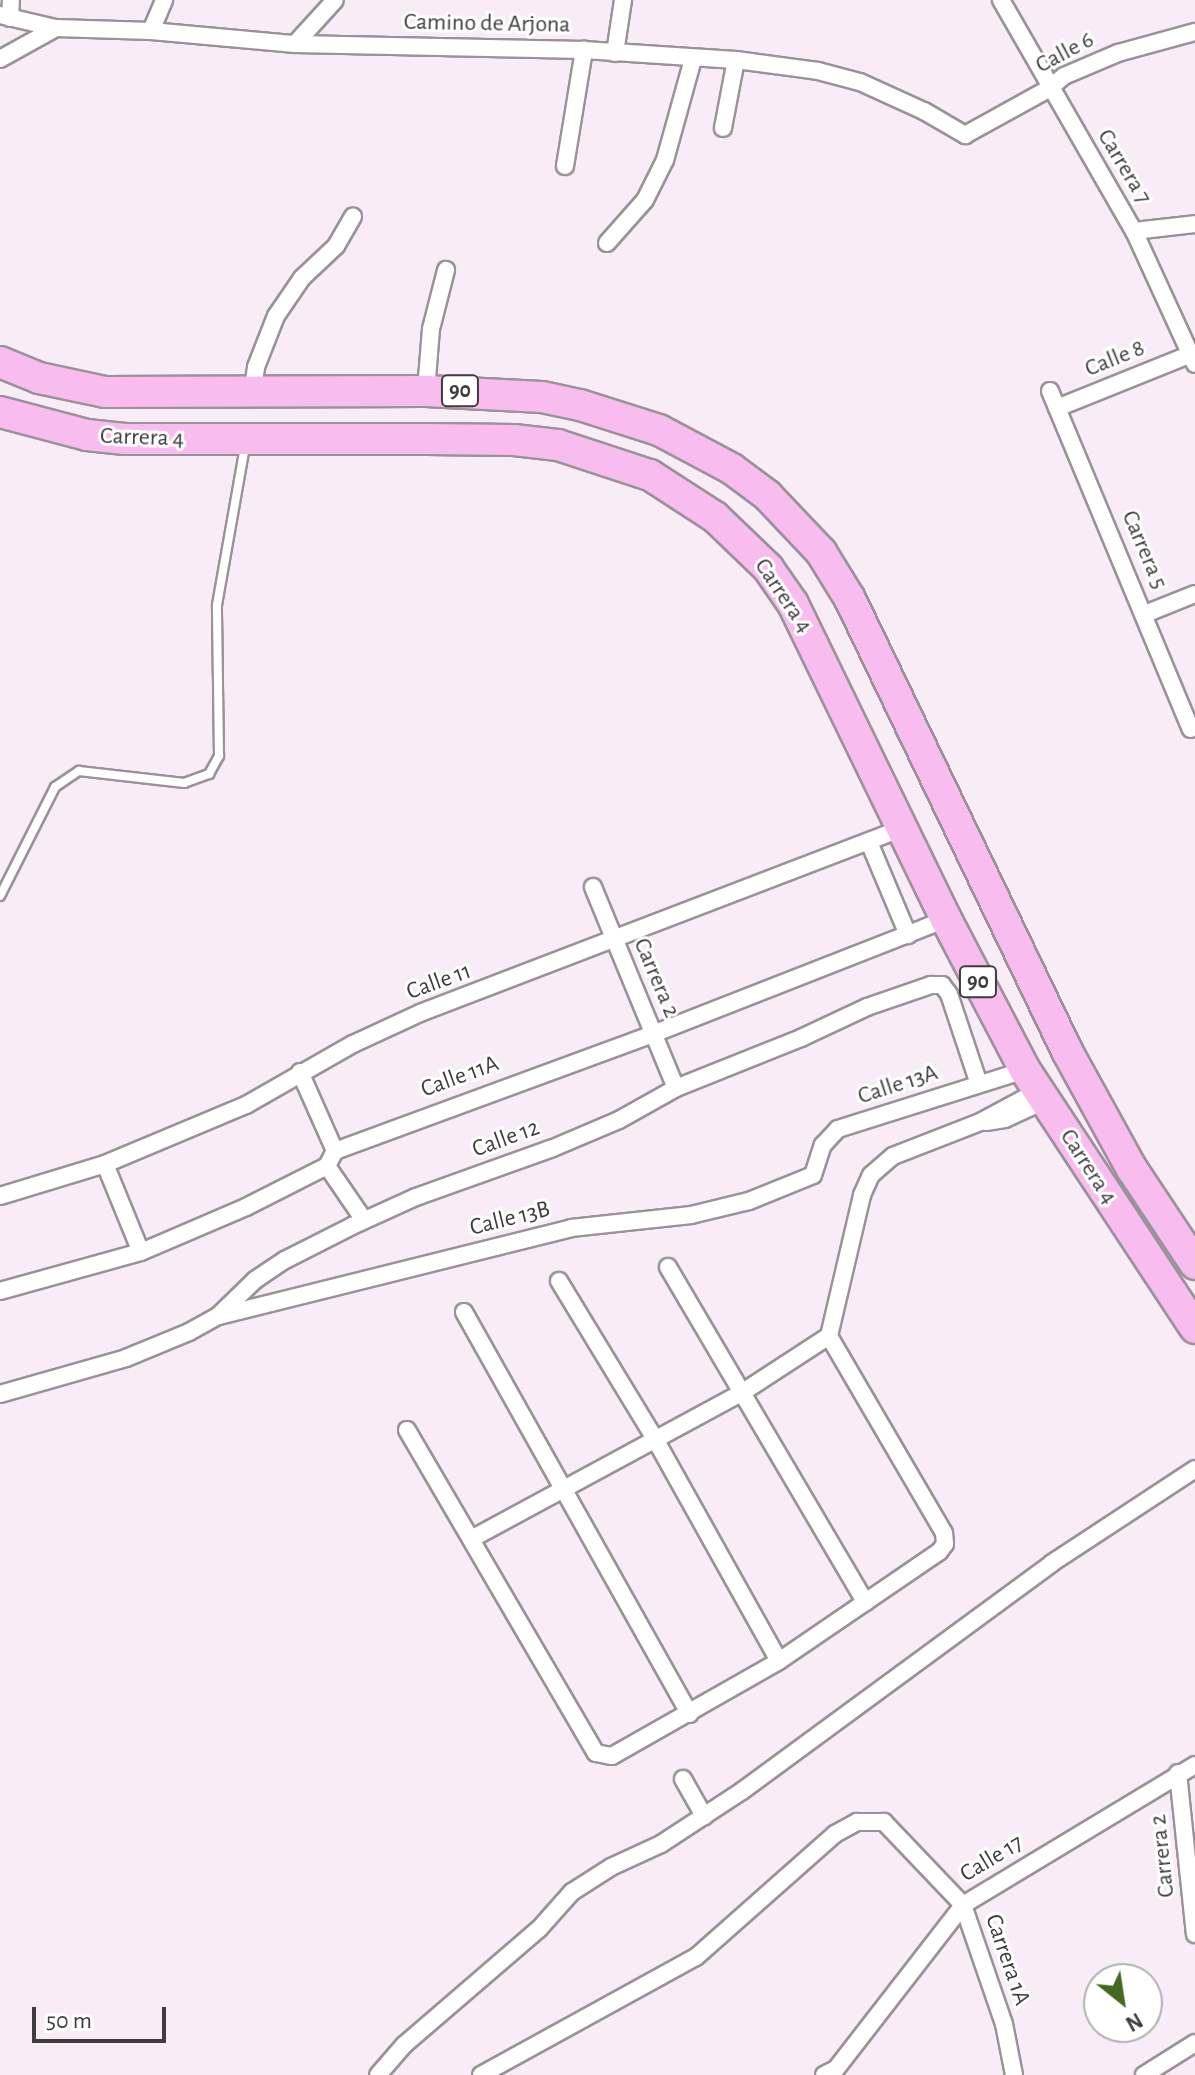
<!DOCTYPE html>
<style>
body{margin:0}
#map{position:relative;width:1195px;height:2075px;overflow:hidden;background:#f8edf6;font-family:"Alegreya Sans",sans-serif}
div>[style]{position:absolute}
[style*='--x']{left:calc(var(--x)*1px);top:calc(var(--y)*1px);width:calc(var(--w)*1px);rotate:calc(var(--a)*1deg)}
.roads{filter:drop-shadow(2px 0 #9b9199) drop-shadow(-2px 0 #9b9199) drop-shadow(0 2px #9b9199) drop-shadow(0 -2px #9b9199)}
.lane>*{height:8px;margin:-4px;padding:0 4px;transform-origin:4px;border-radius:4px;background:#fff}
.street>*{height:16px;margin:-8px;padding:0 8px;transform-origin:8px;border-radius:8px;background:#fff}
.highway>*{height:30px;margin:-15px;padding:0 15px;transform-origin:15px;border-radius:15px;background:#f8bcee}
span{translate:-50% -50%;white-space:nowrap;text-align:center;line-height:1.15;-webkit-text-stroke:6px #fff;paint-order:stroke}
.shield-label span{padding:2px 6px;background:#fff;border:2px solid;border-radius:6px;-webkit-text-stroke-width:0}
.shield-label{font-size:22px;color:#3f3b3e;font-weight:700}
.street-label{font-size:24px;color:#3f3b3e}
.north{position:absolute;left:1083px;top:1963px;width:80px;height:80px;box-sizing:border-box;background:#fff;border:2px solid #b2b1b2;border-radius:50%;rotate:150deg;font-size:22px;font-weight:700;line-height:32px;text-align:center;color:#3f3b3e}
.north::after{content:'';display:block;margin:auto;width:28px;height:36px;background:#436924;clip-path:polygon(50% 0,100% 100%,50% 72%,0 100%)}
.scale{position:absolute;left:32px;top:2007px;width:134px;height:36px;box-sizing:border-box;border:4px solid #3f3b3e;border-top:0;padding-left:10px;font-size:24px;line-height:28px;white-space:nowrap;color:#3f3b3e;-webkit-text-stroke:6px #fff;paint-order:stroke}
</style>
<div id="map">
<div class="roads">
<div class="lane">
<div style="--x:0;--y:896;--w:122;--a:-63.2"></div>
<div style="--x:55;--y:787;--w:29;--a:-34"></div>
<div style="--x:79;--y:771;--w:106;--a:6.5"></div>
<div style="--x:184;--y:783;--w:27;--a:-20"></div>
<div style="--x:209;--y:774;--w:21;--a:-61"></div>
<div style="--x:219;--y:756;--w:151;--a:-90.8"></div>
<div style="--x:217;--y:605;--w:160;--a:-80"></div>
</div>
<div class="street">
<div style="--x:1001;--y:0;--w:267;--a:60.1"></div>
<div style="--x:1134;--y:231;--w:146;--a:65.4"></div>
<div style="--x:0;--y:15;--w:57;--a:13.1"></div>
<div style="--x:10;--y:18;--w:18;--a:-87"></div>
<div style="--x:151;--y:31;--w:34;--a:-67"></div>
<div style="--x:295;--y:44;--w:59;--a:-47.7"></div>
<div style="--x:615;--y:53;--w:54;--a:-81.4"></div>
<div style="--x:0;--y:59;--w:64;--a:-29"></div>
<div style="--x:56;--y:28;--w:95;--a:1.8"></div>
<div style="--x:151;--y:31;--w:145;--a:5.2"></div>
<div style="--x:295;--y:44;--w:289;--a:1.2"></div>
<div style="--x:584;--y:50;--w:152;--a:3.8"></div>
<div style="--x:736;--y:60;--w:83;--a:7.6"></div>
<div style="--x:818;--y:71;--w:43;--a:14.7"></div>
<div style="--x:860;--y:82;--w:70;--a:24.4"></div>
<div style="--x:924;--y:111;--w:48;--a:30.3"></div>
<div style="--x:965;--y:135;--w:97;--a:-28.9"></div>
<div style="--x:1050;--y:88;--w:18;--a:-41"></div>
<div style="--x:1064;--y:76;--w:59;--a:-23.1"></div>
<div style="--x:1118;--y:53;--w:80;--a:-15.3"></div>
<div style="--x:723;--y:128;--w:69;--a:-79.2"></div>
<div style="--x:565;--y:166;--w:118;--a:-80.7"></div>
<div style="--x:1134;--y:231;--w:61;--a:-6.5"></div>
<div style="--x:607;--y:243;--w:57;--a:-48.5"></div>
<div style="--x:645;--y:200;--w:45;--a:-63.4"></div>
<div style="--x:665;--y:160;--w:105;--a:-74.5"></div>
<div style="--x:426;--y:391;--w:62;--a:-85.4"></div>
<div style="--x:431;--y:329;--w:61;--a:-75.7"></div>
<div style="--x:1050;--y:391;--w:366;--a:67.4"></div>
<div style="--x:252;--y:393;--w:26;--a:-81"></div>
<div style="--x:256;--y:367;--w:55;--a:-68.6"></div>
<div style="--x:276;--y:316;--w:46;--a:-55.6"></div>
<div style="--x:302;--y:278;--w:47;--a:-43.3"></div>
<div style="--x:336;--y:246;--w:34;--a:-60"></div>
<div style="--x:1057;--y:408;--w:144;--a:-21.9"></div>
<div style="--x:1145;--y:614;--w:54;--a:-21.8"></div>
<div style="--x:869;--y:842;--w:101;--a:67.2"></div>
<div style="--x:593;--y:887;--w:217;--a:67.6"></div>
<div style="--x:300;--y:1072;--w:86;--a:66.1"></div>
<div style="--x:986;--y:1122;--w:19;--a:-9"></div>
<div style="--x:1005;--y:1119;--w:43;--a:-24.8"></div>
<div style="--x:105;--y:1164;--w:95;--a:67.8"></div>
<div style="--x:327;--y:1166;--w:65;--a:55.6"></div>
<div style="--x:0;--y:1196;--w:110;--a:-16.9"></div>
<div style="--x:105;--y:1164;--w:153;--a:-22.7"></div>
<div style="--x:246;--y:1105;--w:123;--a:-29.7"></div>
<div style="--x:353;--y:1044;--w:74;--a:-24.8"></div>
<div style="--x:420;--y:1013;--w:517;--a:-20.96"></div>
<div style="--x:668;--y:1267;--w:389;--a:59.5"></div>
<div style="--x:559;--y:1281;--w:185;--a:58.7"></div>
<div style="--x:655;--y:1439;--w:254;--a:60.8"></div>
<div style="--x:0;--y:1291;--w:146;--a:-15.5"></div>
<div style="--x:141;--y:1252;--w:114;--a:-23.2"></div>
<div style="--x:246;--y:1207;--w:91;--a:-26.8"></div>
<div style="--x:327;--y:1166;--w:17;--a:-62"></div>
<div style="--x:335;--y:1151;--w:339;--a:-20.2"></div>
<div style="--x:653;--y:1034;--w:315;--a:-21.4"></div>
<div style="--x:464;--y:1312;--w:461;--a:60.7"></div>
<div style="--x:219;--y:1316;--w:363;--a:-14"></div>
<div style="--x:571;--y:1228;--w:121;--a:-6.2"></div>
<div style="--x:691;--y:1215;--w:60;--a:-13.6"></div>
<div style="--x:749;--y:1201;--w:69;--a:-22.1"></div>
<div style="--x:813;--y:1175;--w:32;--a:-72"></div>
<div style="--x:823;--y:1145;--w:22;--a:-47"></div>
<div style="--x:838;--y:1129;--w:196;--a:-17.5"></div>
<div style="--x:0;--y:1394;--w:131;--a:-15.9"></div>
<div style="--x:126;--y:1358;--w:68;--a:-22.4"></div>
<div style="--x:189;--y:1332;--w:33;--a:-29"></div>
<div style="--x:218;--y:1316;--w:52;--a:-44.2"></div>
<div style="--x:255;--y:1280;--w:36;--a:-34"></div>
<div style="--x:285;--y:1260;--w:75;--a:-26.9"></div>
<div style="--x:352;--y:1226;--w:70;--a:-24.4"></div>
<div style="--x:416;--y:1197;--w:145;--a:-19.7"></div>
<div style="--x:553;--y:1148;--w:72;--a:-23"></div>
<div style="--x:619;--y:1120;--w:65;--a:-29.3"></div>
<div style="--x:676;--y:1088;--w:135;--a:-21.8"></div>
<div style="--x:801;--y:1038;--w:73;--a:-25.2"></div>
<div style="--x:867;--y:1007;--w:68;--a:-19"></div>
<div style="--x:931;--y:985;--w:11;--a:0"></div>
<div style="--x:942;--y:985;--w:11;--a:52"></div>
<div style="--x:949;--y:994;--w:95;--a:71.6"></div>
<div style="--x:407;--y:1430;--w:374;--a:59.7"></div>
<div style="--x:596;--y:1753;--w:16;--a:11"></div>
<div style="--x:612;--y:1756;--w:192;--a:-29.6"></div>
<div style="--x:779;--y:1661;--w:194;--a:-34.3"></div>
<div style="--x:939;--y:1552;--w:10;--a:-53"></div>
<div style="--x:945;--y:1544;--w:11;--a:-95"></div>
<div style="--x:944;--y:1533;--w:228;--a:-120.3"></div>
<div style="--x:473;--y:1538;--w:307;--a:-28.4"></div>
<div style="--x:743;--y:1392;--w:103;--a:-33.1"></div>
<div style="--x:829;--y:1336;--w:145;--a:-76.8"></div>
<div style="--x:862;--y:1195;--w:22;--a:-66"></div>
<div style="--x:871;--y:1175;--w:29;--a:-41"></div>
<div style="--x:893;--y:1156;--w:93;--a:-21.3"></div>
<div style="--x:980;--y:1122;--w:66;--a:-28.1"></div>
<div style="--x:1178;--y:1773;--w:162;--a:84"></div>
<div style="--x:683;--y:1779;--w:43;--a:60.4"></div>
<div style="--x:378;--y:2075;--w:40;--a:-49"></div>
<div style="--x:404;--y:2045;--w:178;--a:-40.7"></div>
<div style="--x:539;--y:1929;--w:50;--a:-48.3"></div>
<div style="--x:572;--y:1892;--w:46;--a:-32.7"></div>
<div style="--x:611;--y:1867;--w:55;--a:-24.7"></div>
<div style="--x:661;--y:1844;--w:97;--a:-33.2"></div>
<div style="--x:742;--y:1791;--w:385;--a:-36.3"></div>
<div style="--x:1052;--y:1563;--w:171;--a:-33.3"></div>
<div style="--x:481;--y:2075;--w:245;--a:-28.8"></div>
<div style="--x:696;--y:1957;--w:186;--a:-41.5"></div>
<div style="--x:835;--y:1834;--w:25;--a:-29"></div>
<div style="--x:857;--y:1822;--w:27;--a:0"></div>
<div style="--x:884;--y:1822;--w:115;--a:46.4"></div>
<div style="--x:963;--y:1905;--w:126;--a:71"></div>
<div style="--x:1004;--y:2024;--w:52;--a:78.9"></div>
<div style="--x:824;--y:2075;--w:13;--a:-27"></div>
<div style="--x:836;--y:2069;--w:207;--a:-52.2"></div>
<div style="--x:963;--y:1905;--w:271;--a:-31.1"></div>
<div style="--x:1144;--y:2075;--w:60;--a:-32.1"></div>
</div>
<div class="highway">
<div style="--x:0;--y:362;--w:42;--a:22.3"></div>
<div style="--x:39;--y:378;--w:67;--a:12"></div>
<div style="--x:105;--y:392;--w:321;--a:-0.2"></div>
<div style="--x:426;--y:391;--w:116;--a:3"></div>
<div style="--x:542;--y:397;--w:39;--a:12"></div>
<div style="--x:580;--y:405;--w:83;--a:17.6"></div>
<div style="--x:659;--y:430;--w:83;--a:28.1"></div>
<div style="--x:732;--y:469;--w:44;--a:36.6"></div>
<div style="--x:767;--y:495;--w:79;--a:46.5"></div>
<div style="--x:821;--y:552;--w:55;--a:58.3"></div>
<div style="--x:850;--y:599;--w:501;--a:64.35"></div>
<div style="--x:1067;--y:1051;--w:135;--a:61.2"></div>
<div style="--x:1132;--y:1169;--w:114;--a:56.4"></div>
<div style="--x:0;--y:412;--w:90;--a:14.8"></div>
<div style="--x:87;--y:435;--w:38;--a:6"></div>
<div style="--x:125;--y:439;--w:302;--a:0"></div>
<div style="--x:427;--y:439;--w:87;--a:0.7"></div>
<div style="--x:514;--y:440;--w:44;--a:6.5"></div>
<div style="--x:558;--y:445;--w:97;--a:18.1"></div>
<div style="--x:650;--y:475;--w:77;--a:32.9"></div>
<div style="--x:715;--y:517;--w:74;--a:43.9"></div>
<div style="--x:768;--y:568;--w:44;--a:55.2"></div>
<div style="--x:793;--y:604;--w:350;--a:64.1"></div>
<div style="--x:946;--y:919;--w:170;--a:62.4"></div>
<div style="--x:1025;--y:1070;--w:309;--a:56.6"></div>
</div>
</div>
<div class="shield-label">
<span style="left:460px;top:391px">90</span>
<span style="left:978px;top:982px">90</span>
</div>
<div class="street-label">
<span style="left:487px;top:24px;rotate:1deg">Camino de Arjona</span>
<span style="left:1065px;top:53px;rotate:-28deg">Calle 6</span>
<span style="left:1124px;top:167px;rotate:59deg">Carrera 7</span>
<span style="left:1115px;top:359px;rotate:-22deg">Calle 8</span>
<span style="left:142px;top:438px;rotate:2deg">Carrera 4</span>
<span style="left:1144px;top:550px;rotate:67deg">Carrera 5</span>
<span style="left:783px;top:596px;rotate:56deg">Carrera 4</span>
<span style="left:656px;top:978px;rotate:67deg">Carrera 2</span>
<span style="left:439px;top:982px;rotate:-20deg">Calle 11</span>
<span style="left:460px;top:1077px;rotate:-20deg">Calle 11A</span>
<span style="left:898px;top:1085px;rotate:-18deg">Calle 13A</span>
<span style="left:506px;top:1139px;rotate:-20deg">Calle 12</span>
<span style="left:1088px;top:1167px;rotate:57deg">Carrera 4</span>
<span style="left:510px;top:1219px;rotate:-14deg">Calle 13B</span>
<span style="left:1163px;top:1856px;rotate:-96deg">Carrera 2</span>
<span style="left:992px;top:1859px;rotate:-31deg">Calle 17</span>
<span style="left:1007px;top:1960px;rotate:71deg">Carrera 1A</span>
</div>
<div class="north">N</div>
<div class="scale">50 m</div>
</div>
